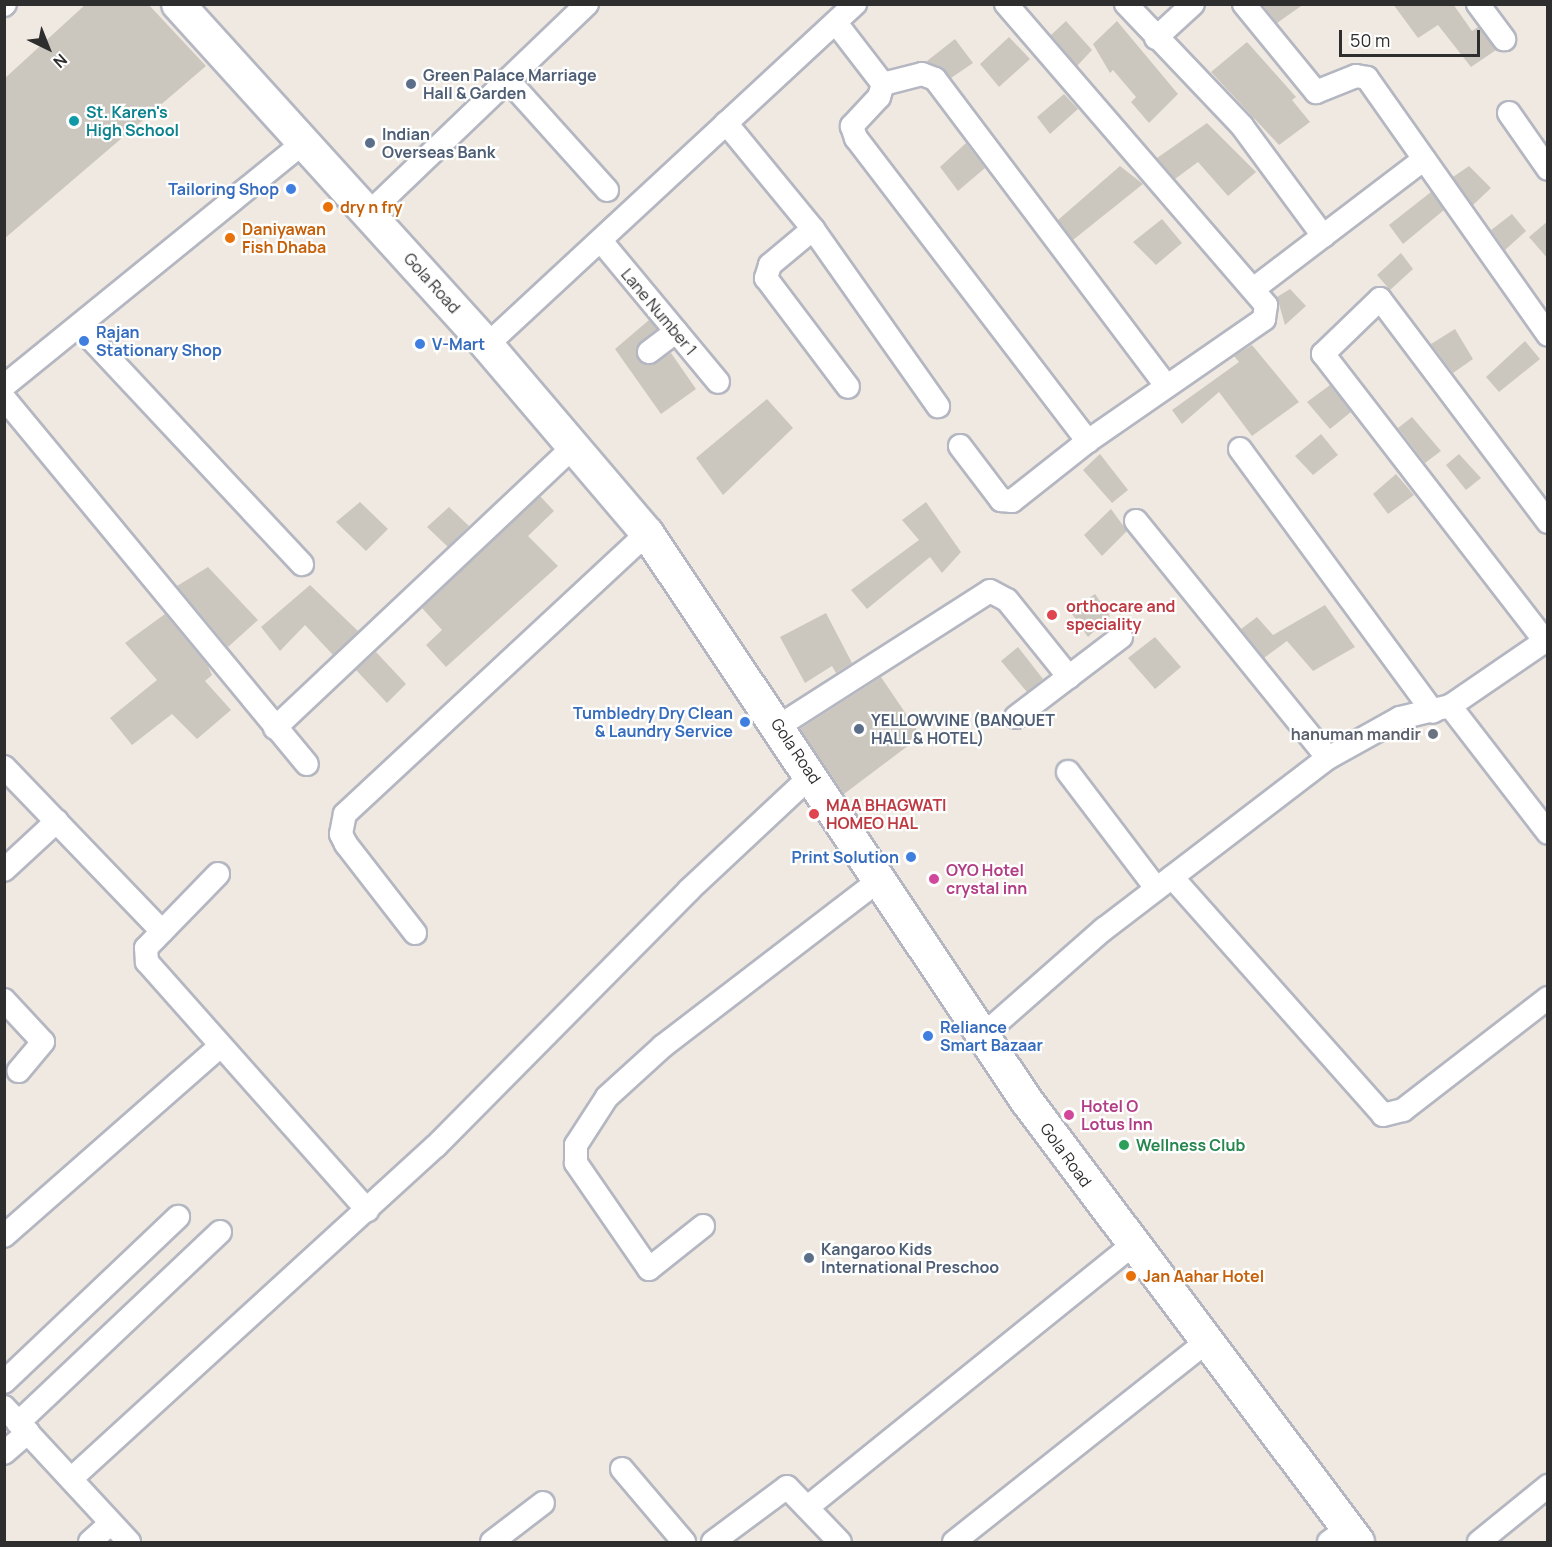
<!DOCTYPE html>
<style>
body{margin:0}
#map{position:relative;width:1552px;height:1547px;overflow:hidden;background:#efe9e1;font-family:Manrope,sans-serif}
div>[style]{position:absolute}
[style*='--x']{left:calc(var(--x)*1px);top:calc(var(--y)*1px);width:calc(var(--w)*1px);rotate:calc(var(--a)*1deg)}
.building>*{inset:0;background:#cbc7bf}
.roads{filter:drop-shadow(2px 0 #b4b7c1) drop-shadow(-2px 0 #b4b7c1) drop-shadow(0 2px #b4b7c1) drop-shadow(0 -2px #b4b7c1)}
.street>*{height:22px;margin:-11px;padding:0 11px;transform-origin:11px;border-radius:11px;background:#fff}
.secondary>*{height:32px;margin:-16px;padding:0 16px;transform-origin:16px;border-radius:16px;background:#fff}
.dots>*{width:16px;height:16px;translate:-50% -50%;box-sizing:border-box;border:3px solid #fff;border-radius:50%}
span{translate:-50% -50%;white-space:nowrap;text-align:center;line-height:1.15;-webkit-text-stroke:4.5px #fff;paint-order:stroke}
.service-label{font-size:16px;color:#4e5e75;font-weight:700}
.left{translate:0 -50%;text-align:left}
.culture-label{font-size:16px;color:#0d838f;font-weight:700}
.shop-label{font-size:16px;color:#366cbe;font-weight:700}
.right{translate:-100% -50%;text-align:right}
.food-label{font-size:16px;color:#c56008;font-weight:700}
.street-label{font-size:16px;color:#2e2e2e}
.health-label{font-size:16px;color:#be3a42;font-weight:700}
.worship-label{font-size:16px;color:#5b616d;font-weight:700}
.hotel-label{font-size:16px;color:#b23c85;font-weight:700}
.leisure-label{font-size:16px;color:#27864d;font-weight:700}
.frame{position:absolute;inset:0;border:6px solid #2e2e2e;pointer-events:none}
.north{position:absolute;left:18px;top:18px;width:60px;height:60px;-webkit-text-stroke:4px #fff;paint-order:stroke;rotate:137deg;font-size:16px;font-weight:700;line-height:24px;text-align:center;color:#2e2e2e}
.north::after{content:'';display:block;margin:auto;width:21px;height:27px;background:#2e2e2e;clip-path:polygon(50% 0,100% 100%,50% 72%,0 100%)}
.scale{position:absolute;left:1339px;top:30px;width:141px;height:27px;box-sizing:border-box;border:3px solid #2e2e2e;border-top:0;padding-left:8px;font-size:18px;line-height:21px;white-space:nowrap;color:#2e2e2e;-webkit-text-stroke:4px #fff;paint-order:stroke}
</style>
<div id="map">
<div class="building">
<div style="clip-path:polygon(86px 4px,148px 4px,206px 66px,4px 239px,4px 79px)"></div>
<div style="clip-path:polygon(1262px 4px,1304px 4px,1277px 23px)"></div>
<div style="clip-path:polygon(1393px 4px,1453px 4px,1472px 31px,1478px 27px,1496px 50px,1471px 67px,1438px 25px,1418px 38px)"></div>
<div style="clip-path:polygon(1066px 21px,1092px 50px,1077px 66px,1051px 35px)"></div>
<div style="clip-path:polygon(1117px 21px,1178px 94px,1149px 123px,1131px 102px,1136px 97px,1113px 70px,1110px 73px,1093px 44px)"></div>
<div style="clip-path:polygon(1009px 37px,1030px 59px,999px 87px,980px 64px)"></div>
<div style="clip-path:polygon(955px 39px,973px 63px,951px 78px,927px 61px)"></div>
<div style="clip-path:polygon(1247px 42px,1296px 97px,1292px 100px,1310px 122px,1279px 145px,1211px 72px)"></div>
<div style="clip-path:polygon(1064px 94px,1078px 109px,1050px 134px,1037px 117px)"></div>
<div style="clip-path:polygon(1207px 123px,1256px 172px,1228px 196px,1198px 162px,1175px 179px,1157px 158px)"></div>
<div style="clip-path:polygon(966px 143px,985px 168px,958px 191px,940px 167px)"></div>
<div style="clip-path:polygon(1120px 166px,1143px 184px,1073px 240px,1058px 220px)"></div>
<div style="clip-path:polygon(1469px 166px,1491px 188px,1473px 205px,1453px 177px)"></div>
<div style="clip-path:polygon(1431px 192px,1444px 210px,1403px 244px,1389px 225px)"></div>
<div style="clip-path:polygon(1512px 214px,1526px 231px,1505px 250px,1491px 230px)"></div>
<div style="clip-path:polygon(1162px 219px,1182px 243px,1156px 265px,1133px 242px)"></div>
<div style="clip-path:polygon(1548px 221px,1548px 259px,1529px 237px)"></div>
<div style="clip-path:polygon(1401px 253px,1413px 269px,1390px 290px,1377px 275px)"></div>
<div style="clip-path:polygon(1290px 289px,1306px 306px,1285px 325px,1277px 297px)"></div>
<div style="clip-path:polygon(649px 320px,657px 329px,637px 346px,638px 360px,651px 365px,671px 353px,696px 389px,661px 414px,615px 349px)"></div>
<div style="clip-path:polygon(1455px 329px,1473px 359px,1453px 373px,1431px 344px)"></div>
<div style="clip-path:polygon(1525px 341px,1540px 359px,1499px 392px,1486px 377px)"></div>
<div style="clip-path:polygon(1252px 345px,1299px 402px,1252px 436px,1219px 392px,1182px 424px,1172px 410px,1239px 362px,1234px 356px)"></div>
<div style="clip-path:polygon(1330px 385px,1351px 412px,1330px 429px,1307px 402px)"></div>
<div style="clip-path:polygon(767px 399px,793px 428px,723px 495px,696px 458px)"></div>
<div style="clip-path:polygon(1412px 417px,1441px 451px,1425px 463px,1398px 428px)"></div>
<div style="clip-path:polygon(1321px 434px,1338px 455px,1313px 475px,1295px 456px)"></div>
<div style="clip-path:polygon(1100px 454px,1128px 490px,1112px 503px,1083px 470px)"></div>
<div style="clip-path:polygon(1459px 454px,1481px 478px,1466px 490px,1446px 465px)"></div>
<div style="clip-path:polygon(1396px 474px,1414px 495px,1388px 514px,1373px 494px)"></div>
<div style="clip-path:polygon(540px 496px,554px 511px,528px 536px,558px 566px,446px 667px,426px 645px,442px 630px,422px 608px)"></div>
<div style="clip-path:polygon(360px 502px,388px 529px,366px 551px,336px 522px)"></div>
<div style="clip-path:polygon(926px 502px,961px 552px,942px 573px,930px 557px,867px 609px,851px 590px,919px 540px,902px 520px)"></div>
<div style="clip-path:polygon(449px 507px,469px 526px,448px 547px,427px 527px)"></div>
<div style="clip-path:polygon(1111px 509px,1127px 531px,1102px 556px,1084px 535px)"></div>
<div style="clip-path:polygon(208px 567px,258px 620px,228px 647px,177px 586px)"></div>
<div style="clip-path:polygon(310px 585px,358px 631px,333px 655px,305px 625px,280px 651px,261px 627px)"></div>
<div style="clip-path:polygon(1095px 594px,1110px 616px,1088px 637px,1070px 611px)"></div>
<div style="clip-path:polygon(1325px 605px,1355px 647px,1313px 671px,1287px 641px,1264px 658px,1241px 629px,1257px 617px,1273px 635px)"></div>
<div style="clip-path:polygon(826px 613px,852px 663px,836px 673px,832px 666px,805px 683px,780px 637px)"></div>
<div style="clip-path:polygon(165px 614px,208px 666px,212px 675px,205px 681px,231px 710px,197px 739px,172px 714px,132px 745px,110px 718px,157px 680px,125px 643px)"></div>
<div style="clip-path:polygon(1155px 637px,1181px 667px,1155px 689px,1128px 658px)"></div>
<div style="clip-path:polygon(1018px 647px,1043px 679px,1027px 692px,1001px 661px)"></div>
<div style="clip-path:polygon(376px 652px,406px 684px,387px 703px,356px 670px)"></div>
<div style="clip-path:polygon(881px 677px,921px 736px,844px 794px,800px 729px)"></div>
</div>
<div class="roads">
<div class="street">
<div style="--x:1126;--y:4;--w:168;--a:46.4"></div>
<div style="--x:1242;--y:126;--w:137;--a:53.6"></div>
<div style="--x:1244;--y:4;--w:114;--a:50.7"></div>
<div style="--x:1316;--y:92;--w:43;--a:-21.8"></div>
<div style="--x:1356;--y:76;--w:11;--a:10"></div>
<div style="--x:1367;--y:78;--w:314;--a:54.8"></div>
<div style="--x:1478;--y:4;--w:44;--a:53.4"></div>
<div style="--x:4;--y:5;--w:1;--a:-45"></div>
<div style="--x:836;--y:23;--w:77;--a:52.4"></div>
<div style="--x:883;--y:84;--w:14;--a:107"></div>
<div style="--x:879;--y:97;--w:40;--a:133"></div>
<div style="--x:852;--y:126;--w:13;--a:72"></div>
<div style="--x:856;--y:138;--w:382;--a:52.6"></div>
<div style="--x:1156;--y:38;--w:50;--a:-42.6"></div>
<div style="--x:508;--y:80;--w:148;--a:48"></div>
<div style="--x:883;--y:84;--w:40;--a:-14.4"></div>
<div style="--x:922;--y:74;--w:14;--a:21"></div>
<div style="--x:935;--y:79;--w:384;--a:53"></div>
<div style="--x:1509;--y:113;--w:68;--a:55.1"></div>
<div style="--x:726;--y:123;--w:137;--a:50.6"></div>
<div style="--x:813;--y:229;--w:217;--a:54.8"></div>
<div style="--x:369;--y:213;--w:302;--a:-43.8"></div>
<div style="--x:813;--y:229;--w:56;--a:140.1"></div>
<div style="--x:770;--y:265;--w:14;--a:107"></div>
<div style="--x:766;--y:278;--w:136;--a:53"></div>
<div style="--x:601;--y:241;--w:183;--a:50.3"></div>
<div style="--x:1256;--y:287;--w:211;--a:-37.3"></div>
<div style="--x:80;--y:327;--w:325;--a:46.9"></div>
<div style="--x:487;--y:345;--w:502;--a:-42.82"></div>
<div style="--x:649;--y:352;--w:34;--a:-37"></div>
<div style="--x:4;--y:386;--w:388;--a:-39.1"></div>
<div style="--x:4;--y:398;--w:475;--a:50.4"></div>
<div style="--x:960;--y:446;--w:68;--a:52.8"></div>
<div style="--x:1001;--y:500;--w:11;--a:5"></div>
<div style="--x:1012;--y:501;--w:97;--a:-38.3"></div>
<div style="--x:1088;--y:441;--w:214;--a:-34.7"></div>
<div style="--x:1264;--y:319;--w:14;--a:-82"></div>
<div style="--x:1266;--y:305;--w:398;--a:-130.8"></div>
<div style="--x:1240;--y:449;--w:326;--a:53.7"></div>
<div style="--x:1136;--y:521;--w:305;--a:51"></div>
<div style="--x:1545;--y:641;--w:363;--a:-127.7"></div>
<div style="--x:1323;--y:354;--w:79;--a:-44"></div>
<div style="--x:1380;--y:299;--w:279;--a:53"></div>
<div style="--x:1450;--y:706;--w:160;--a:52.3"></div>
<div style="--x:1016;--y:717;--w:132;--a:-37.3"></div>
<div style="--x:779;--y:726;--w:250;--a:-32.6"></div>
<div style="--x:990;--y:591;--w:19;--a:28"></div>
<div style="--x:1007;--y:600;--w:99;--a:51.2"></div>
<div style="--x:275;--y:728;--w:410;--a:-43.3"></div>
<div style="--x:4;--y:767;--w:228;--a:46.1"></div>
<div style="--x:1068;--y:772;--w:146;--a:52.8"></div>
<div style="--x:4;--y:870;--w:72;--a:-42.8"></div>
<div style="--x:218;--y:874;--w:103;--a:134.2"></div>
<div style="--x:146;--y:948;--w:14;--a:86"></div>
<div style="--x:147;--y:962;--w:332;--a:48.4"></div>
<div style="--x:1172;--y:877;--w:318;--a:48.4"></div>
<div style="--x:1383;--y:1115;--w:21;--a:-14"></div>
<div style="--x:1403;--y:1110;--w:183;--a:-37.7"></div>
<div style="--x:415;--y:933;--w:113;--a:-127.8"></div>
<div style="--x:346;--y:844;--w:11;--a:-117"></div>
<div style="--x:341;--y:834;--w:20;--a:-79"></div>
<div style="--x:345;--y:814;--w:413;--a:-42.9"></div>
<div style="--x:4;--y:1000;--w:57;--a:47.1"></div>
<div style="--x:43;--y:1042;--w:38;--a:130"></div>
<div style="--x:982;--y:1036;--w:162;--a:-41.3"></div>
<div style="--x:1104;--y:929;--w:282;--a:-37.4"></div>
<div style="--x:1328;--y:758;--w:82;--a:-29.1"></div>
<div style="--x:1400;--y:718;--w:51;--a:-13.5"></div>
<div style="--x:1450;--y:706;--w:119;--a:-34.4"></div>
<div style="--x:703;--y:1226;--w:69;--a:141.5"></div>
<div style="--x:649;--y:1269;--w:129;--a:-124.6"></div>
<div style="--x:576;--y:1163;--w:18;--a:-90"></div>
<div style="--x:576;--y:1145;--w:57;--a:-57.1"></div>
<div style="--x:607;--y:1097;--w:76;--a:-42.3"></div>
<div style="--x:663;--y:1046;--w:275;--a:-37.5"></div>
<div style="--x:4;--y:1236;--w:288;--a:-41.3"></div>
<div style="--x:4;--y:1382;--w:240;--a:-43.5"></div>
<div style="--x:4;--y:1407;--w:184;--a:47.2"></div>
<div style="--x:18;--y:1423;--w:278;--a:-43.4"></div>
<div style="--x:4;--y:1453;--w:32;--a:-41"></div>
<div style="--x:622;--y:1469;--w:96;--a:49.7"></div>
<div style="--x:71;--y:1479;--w:494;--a:-42.4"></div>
<div style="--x:436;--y:1146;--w:360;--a:-45.3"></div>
<div style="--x:689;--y:890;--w:168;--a:-43.1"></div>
<div style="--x:809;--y:1506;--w:415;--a:-38.9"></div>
<div style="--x:90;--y:1542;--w:28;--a:-42"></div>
<div style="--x:492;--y:1542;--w:64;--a:-37.4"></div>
<div style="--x:713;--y:1542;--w:92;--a:-36.6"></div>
<div style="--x:787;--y:1487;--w:76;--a:46.1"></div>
<div style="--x:954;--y:1542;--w:320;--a:-38.4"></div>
<div style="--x:1329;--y:1542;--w:22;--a:-36"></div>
<div style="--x:1479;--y:1542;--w:89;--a:-39.1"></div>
</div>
<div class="secondary">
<div style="--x:178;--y:4;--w:460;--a:47.8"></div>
<div style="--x:487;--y:345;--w:247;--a:49.6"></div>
<div style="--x:647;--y:533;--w:682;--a:56.24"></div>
<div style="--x:1026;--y:1100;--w:553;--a:53.09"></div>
</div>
</div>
<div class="dots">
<div style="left:411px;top:84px;background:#5c6f8a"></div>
<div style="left:74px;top:121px;background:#0f9aa8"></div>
<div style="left:370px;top:143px;background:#5c6f8a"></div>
<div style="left:291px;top:189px;background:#3f7fe0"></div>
<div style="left:328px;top:207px;background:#e8710a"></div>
<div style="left:230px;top:238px;background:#e8710a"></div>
<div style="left:84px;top:341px;background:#3f7fe0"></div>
<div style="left:420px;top:344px;background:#3f7fe0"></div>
<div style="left:1052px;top:615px;background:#e0444e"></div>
<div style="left:745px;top:722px;background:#3f7fe0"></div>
<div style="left:859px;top:729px;background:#5c6f8a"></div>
<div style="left:1433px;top:734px;background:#6b7280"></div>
<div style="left:814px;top:814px;background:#e0444e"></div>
<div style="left:911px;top:857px;background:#3f7fe0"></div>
<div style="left:934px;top:879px;background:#d1479c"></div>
<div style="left:928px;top:1036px;background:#3f7fe0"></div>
<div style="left:1069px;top:1115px;background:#d1479c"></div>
<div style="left:1124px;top:1145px;background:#2e9e5b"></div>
<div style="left:809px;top:1258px;background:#5c6f8a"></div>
<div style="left:1131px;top:1276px;background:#e8710a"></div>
</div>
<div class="service-label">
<span class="left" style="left:423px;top:84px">Green Palace Marriage<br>Hall &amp; Garden</span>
<span class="left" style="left:382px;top:143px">Indian<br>Overseas Bank</span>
<span class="left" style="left:871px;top:729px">YELLOWVINE (BANQUET<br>HALL &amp; HOTEL)</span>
<span class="left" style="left:821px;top:1258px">Kangaroo Kids<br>International Preschoo</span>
</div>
<div class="culture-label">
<span class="left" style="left:86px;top:121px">St. Karen's<br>High School</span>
</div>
<div class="shop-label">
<span class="right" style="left:279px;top:189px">Tailoring Shop</span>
<span class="left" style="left:96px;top:341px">Rajan<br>Stationary Shop</span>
<span class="left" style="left:432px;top:344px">V-Mart</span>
<span class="right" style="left:733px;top:722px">Tumbledry Dry Clean<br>&amp; Laundry Service</span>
<span class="right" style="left:899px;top:857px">Print Solution</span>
<span class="left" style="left:940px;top:1036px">Reliance<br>Smart Bazaar</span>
</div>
<div class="food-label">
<span class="left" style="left:340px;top:207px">dry n fry</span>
<span class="left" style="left:242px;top:238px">Daniyawan<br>Fish Dhaba</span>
<span class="left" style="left:1143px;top:1276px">Jan Aahar Hotel</span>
</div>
<div class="street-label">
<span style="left:432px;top:283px;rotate:48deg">Gola Road</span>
<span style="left:659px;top:312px;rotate:50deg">Lane Number 1</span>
<span style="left:796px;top:751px;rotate:56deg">Gola Road</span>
<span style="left:1066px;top:1155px;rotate:54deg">Gola Road</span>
</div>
<div class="health-label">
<span class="left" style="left:1066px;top:615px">orthocare and<br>speciality</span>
<span class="left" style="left:826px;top:814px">MAA BHAGWATI<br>HOMEO HAL</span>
</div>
<div class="worship-label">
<span class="right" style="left:1421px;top:734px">hanuman mandir</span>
</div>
<div class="hotel-label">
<span class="left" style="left:946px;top:879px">OYO Hotel<br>crystal inn</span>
<span class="left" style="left:1081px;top:1115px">Hotel O<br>Lotus Inn</span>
</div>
<div class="leisure-label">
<span class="left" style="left:1136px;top:1145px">Wellness Club</span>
</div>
<div class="frame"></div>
<div class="north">N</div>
<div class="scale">50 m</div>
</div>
